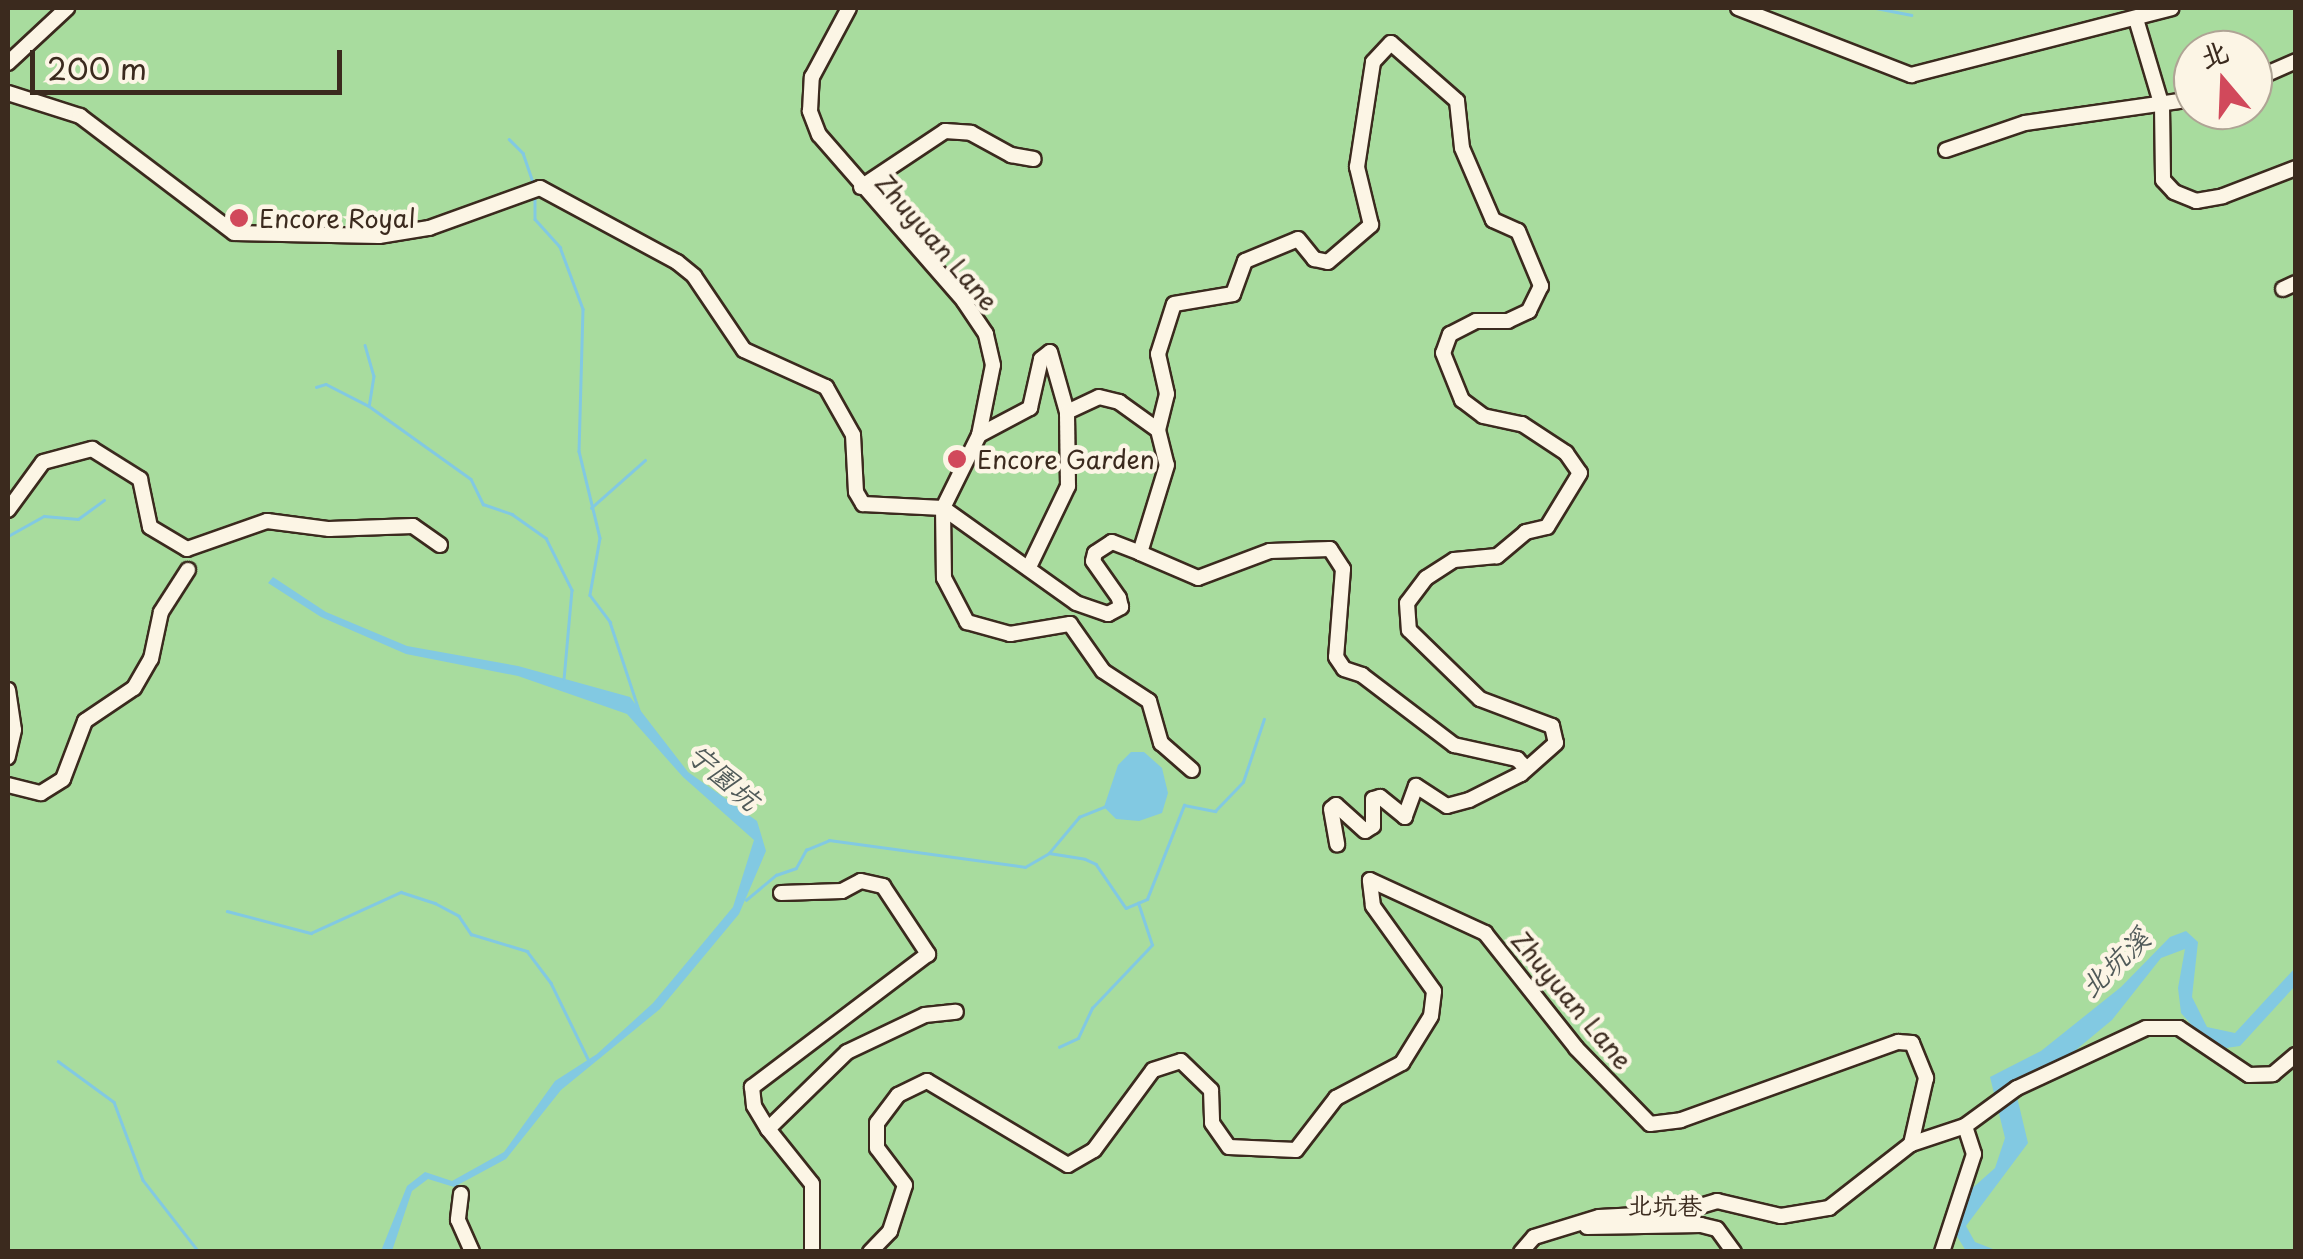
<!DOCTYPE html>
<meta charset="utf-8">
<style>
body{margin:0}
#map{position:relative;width:2303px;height:1259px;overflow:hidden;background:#fce7d5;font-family:"Playpen Sans","LXGW WenKai TC",sans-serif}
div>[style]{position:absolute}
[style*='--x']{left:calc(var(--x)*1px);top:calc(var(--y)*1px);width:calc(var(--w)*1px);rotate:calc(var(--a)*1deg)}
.green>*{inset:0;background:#a8dc9e}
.water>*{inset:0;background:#82c9e2}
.stream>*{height:2.5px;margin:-1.25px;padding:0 1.25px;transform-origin:1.25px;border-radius:1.25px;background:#82c9e2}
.roads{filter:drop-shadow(2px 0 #3b2a1e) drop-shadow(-2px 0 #3b2a1e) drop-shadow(0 2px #3b2a1e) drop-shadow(0 -2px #3b2a1e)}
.minor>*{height:14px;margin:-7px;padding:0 7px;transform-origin:7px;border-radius:7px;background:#fcf5e5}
.dots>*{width:28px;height:28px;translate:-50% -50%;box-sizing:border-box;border:5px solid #fcf5e5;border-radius:50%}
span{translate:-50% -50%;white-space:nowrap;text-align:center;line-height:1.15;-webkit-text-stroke:9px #fcf5e5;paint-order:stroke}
.poi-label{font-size:25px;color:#3b2a1e}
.left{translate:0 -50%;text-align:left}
.street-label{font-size:25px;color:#3b2a1e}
.water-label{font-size:28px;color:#505a59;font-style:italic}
.frame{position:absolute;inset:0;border:10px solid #3b2a1e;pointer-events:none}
.north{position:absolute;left:2173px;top:30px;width:100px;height:100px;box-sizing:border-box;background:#fcf5e5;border:2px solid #afa495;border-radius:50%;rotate:341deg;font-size:28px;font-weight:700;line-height:40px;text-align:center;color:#3b2a1e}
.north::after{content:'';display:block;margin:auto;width:35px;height:45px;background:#d1495b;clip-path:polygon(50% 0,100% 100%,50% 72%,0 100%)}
.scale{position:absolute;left:30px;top:50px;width:312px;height:45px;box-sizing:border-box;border:5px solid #3b2a1e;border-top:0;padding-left:12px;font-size:30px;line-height:35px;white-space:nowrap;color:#3b2a1e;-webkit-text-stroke:8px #fcf5e5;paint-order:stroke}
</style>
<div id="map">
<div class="green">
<div style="clip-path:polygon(evenodd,8px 8px,2295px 8px,2295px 1251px,8px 1251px,8px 8px,2193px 50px,2253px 50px,2253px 110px,2193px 110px,2193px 50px)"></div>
</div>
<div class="water">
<div style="clip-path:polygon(273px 577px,326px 612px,407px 646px,518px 666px,630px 697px,688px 772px,757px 821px,766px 851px,739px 914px,660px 1009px,561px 1090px,506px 1159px,454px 1187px,428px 1179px,412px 1191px,392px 1251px,381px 1251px,407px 1186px,425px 1172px,452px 1181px,504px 1152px,555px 1081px,597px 1054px,653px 1003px,733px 907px,754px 840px,683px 777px,627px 714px,518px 676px,406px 654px,321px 617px,268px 583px)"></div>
<div style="clip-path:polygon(1131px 752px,1144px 752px,1162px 768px,1168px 793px,1162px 813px,1139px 821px,1116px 819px,1104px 807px,1118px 765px)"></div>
<div style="clip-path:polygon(2186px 931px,2198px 942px,2192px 997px,2207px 1027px,2235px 1033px,2295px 968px,2295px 986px,2240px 1046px,2226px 1048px,2205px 1040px,2181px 1013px,2178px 988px,2185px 949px,2161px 958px,2112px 1020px,2071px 1054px,2013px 1080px,2028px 1143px,1966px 1226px,1975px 1242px,1998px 1251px,1966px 1251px,1955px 1233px,1968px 1192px,1995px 1168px,2005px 1138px,1990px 1077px,2041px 1051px,2121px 987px,2170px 937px)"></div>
</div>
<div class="stream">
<div style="--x:1876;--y:8;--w:36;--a:11"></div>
<div style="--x:509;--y:139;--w:20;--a:45"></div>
<div style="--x:523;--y:153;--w:34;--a:71"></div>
<div style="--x:535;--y:198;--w:21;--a:90"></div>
<div style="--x:535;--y:219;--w:38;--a:48"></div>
<div style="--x:560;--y:247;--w:66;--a:69.6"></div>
<div style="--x:583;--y:309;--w:142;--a:91.6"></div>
<div style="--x:579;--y:451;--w:89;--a:76.4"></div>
<div style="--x:600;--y:538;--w:58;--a:100"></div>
<div style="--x:590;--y:595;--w:34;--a:53"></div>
<div style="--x:610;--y:622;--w:93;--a:71.8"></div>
<div style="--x:365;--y:345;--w:32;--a:74"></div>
<div style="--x:374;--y:376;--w:30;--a:99"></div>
<div style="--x:316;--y:387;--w:10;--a:-17"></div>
<div style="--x:326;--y:384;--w:48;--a:27.1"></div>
<div style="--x:369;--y:406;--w:125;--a:35.6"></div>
<div style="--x:471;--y:479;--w:28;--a:64"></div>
<div style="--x:483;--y:504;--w:31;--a:19"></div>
<div style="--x:512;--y:514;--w:42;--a:35.2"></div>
<div style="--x:546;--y:538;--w:58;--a:63.4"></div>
<div style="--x:572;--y:590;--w:89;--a:95.1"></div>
<div style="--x:591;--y:508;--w:72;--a:-41.6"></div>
<div style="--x:8;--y:536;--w:41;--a:-29.1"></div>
<div style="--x:44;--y:516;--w:34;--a:5"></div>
<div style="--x:78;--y:519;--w:32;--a:-36"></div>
<div style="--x:1049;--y:853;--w:47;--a:-50.2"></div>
<div style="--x:1079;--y:817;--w:29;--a:-22"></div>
<div style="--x:746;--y:900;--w:39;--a:-40"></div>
<div style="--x:776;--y:875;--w:21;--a:-19"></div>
<div style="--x:796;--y:868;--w:21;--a:-61"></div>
<div style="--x:806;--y:850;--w:25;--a:-23"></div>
<div style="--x:829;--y:840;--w:198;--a:7.8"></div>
<div style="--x:1025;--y:867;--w:28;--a:-30"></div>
<div style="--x:1049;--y:853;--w:36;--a:9"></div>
<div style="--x:1085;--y:859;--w:12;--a:24"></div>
<div style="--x:1096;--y:864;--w:53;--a:55.7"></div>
<div style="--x:1126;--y:908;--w:23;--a:-23"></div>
<div style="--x:1147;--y:899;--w:101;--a:-68.5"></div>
<div style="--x:1184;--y:805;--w:32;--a:11"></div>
<div style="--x:1215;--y:811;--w:40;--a:-46"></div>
<div style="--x:1243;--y:782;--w:66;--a:-71.6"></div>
<div style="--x:227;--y:911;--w:87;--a:14.7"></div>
<div style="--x:311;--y:933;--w:99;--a:-24.5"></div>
<div style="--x:401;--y:892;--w:36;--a:18"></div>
<div style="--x:435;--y:903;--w:27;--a:28"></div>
<div style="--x:459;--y:916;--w:22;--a:56"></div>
<div style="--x:471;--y:934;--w:59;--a:16.9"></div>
<div style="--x:527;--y:951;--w:40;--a:53"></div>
<div style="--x:551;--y:983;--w:87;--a:64"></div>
<div style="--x:1059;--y:1047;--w:21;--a:-25"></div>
<div style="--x:1078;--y:1038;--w:33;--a:-65"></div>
<div style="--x:1092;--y:1008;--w:87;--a:-46.4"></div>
<div style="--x:1152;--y:945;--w:44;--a:-108.4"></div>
<div style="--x:58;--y:1061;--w:69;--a:36.2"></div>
<div style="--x:114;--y:1102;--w:83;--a:69.6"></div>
<div style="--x:143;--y:1180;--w:91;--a:52.1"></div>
</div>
<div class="roads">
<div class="minor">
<div style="--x:1738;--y:8;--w:186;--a:21.2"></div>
<div style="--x:1911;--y:75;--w:269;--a:-14.4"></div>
<div style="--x:2136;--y:19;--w:91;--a:73.4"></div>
<div style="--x:2162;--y:106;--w:74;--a:89.2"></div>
<div style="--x:2163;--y:180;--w:16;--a:47"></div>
<div style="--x:2174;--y:192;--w:24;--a:22"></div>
<div style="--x:2196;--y:201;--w:27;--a:-10"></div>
<div style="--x:2223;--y:196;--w:78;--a:-21"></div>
<div style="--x:8;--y:63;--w:81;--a:-43"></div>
<div style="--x:2253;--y:80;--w:47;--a:-23.8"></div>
<div style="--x:8;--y:93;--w:76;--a:17.7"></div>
<div style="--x:80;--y:116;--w:193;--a:37.2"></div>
<div style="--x:234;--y:233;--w:145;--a:1.2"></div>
<div style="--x:379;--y:236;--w:51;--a:-9.1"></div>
<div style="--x:429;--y:228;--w:118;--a:-19.8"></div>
<div style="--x:540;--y:188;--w:156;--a:28.4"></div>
<div style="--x:677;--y:262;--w:22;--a:39"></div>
<div style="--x:694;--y:276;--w:89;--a:56"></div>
<div style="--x:744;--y:350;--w:90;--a:24.3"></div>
<div style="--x:826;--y:387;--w:55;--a:60.6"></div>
<div style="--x:853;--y:435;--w:57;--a:87"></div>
<div style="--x:856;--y:492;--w:14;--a:60"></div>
<div style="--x:863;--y:504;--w:80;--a:2.9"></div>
<div style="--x:943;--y:508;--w:81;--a:-63.7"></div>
<div style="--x:979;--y:435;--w:71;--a:-78.7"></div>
<div style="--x:993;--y:365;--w:32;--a:-103"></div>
<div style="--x:986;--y:334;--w:40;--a:-124"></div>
<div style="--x:964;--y:301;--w:220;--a:-131.1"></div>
<div style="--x:819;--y:135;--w:26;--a:-111"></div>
<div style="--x:810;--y:111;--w:34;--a:-87"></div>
<div style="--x:812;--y:77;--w:78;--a:-61.8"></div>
<div style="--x:1946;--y:150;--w:83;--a:-18.9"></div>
<div style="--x:2025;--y:123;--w:170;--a:-8.1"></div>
<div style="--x:861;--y:187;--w:101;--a:-33.7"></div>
<div style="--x:945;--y:131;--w:26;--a:4"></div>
<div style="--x:971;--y:133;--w:46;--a:28.8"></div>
<div style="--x:1011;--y:155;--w:23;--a:10"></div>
<div style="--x:2283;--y:289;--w:14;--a:-25"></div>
<div style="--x:1158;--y:430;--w:37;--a:-76"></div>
<div style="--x:1167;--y:394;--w:41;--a:-102.7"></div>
<div style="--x:1158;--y:354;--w:52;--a:-72.3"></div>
<div style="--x:1174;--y:304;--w:60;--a:-9.6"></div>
<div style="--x:1233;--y:294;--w:35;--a:-70"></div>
<div style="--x:1245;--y:261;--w:57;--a:-22.5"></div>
<div style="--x:1298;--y:239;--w:26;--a:51"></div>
<div style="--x:1314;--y:259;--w:14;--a:12"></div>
<div style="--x:1328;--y:262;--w:57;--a:-40.7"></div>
<div style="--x:1371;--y:225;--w:60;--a:-103.6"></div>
<div style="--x:1357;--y:167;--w:106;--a:-81.3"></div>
<div style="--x:1373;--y:62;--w:26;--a:-47"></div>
<div style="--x:1391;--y:43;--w:88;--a:41.3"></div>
<div style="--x:1457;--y:101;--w:47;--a:83.9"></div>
<div style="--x:1462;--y:148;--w:78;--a:66.7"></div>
<div style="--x:1493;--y:220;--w:27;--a:24"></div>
<div style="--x:1518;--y:231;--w:60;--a:67.3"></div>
<div style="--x:1541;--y:286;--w:28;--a:116"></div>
<div style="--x:1529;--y:311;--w:23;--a:155"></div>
<div style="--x:1508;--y:321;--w:32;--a:180"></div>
<div style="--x:1476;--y:321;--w:29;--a:153"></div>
<div style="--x:1450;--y:334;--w:20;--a:110"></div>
<div style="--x:1443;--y:353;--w:51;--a:68"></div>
<div style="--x:1462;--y:400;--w:26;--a:37"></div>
<div style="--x:1483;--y:416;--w:40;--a:12"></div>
<div style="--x:1522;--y:424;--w:53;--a:33.4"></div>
<div style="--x:1566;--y:453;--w:24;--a:55"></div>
<div style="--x:1580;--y:473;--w:63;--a:121.4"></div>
<div style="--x:1547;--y:527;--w:22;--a:167"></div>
<div style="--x:1526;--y:532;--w:38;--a:140"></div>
<div style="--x:1497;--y:556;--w:43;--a:174.7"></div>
<div style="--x:1454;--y:560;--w:33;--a:147"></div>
<div style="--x:1426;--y:578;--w:31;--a:127"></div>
<div style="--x:1407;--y:603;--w:27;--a:86"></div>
<div style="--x:1409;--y:630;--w:99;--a:44.2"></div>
<div style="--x:1480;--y:699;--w:77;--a:20.6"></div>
<div style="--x:1552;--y:726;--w:17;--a:77"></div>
<div style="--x:1556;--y:743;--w:47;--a:138.5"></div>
<div style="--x:1521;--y:774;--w:58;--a:153.4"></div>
<div style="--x:1469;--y:800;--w:23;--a:165"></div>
<div style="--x:1447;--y:806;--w:37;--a:-147"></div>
<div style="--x:1416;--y:786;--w:33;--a:110"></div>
<div style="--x:1405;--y:817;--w:32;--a:-141"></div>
<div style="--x:1380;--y:797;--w:7;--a:164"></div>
<div style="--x:1373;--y:799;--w:27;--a:90"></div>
<div style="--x:1373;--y:826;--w:9;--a:148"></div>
<div style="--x:1365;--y:831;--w:39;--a:-138"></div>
<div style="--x:1336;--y:805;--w:6;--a:141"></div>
<div style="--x:1331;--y:809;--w:36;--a:80"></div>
<div style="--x:979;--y:435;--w:58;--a:-27.9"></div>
<div style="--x:1030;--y:408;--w:50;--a:-77.3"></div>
<div style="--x:1041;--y:359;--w:11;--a:-38"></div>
<div style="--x:1050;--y:352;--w:62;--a:74.2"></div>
<div style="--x:1067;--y:412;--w:35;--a:-25"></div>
<div style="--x:1099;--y:397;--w:21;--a:14"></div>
<div style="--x:1119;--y:402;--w:48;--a:35.7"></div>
<div style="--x:1158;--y:430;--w:36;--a:76"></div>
<div style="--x:1167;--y:465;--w:92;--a:107.1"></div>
<div style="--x:1140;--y:553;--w:63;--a:23.3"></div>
<div style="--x:1198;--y:578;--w:77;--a:-20.6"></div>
<div style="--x:1270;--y:551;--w:60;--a:-1.9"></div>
<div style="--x:1330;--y:549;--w:24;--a:57"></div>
<div style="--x:1343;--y:569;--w:88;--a:94.5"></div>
<div style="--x:1336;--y:657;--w:14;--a:56"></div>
<div style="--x:1344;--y:669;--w:19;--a:18"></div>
<div style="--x:1362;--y:675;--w:116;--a:37.3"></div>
<div style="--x:1454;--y:745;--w:65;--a:12.5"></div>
<div style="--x:1517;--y:759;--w:13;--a:45"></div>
<div style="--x:943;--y:508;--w:70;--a:89.2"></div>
<div style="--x:944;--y:578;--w:50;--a:62.4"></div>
<div style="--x:967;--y:622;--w:45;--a:15.6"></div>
<div style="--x:1010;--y:634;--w:61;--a:-9.5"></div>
<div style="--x:1070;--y:624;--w:57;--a:54.9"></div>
<div style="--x:1103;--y:671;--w:55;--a:33.1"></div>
<div style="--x:1149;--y:701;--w:44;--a:74.1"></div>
<div style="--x:1161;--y:743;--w:41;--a:41.1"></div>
<div style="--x:943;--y:508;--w:163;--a:35.5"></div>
<div style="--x:1076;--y:603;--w:34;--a:19"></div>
<div style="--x:1108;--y:614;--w:15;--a:-28"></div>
<div style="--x:1121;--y:607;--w:9;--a:-103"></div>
<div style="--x:1119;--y:598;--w:45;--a:-125.1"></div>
<div style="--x:1093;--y:561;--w:8;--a:-76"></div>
<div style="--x:1095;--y:553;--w:20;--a:-33"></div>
<div style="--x:1112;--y:542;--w:30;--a:21"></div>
<div style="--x:8;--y:510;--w:59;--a:-53.9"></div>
<div style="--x:43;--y:462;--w:51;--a:-14.9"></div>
<div style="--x:92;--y:449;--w:57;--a:32"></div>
<div style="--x:140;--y:479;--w:49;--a:78.2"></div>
<div style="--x:150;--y:527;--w:43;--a:30.7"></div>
<div style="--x:187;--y:549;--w:85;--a:-19.3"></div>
<div style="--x:267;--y:521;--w:63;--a:7.4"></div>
<div style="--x:329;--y:529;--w:84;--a:-2"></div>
<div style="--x:413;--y:526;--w:33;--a:35"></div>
<div style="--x:1030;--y:565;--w:88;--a:-64.3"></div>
<div style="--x:1068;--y:486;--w:74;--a:-90.8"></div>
<div style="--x:8;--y:690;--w:40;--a:81.5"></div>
<div style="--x:14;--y:730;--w:28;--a:103"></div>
<div style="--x:8;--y:785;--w:34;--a:14"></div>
<div style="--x:41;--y:793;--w:26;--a:-32"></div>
<div style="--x:63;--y:779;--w:62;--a:-69.2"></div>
<div style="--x:85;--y:721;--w:59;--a:-34"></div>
<div style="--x:134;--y:688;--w:34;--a:-60"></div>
<div style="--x:151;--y:659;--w:48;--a:-78"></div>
<div style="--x:161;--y:612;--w:50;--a:-57.3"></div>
<div style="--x:781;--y:893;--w:61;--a:-1.9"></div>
<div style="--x:842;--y:891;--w:21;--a:-28"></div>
<div style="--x:861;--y:881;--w:23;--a:13"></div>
<div style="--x:883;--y:886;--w:82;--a:56.5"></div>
<div style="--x:928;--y:954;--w:221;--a:142.9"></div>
<div style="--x:752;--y:1087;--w:19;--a:84"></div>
<div style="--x:754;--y:1106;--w:27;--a:59"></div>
<div style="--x:768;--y:1129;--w:70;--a:51.3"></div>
<div style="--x:812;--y:1184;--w:68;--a:90"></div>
<div style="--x:768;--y:1129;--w:110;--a:-44.3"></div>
<div style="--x:847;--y:1052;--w:86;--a:-25.4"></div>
<div style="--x:925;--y:1015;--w:31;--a:-6"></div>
<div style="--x:461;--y:1194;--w:26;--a:97"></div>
<div style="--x:458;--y:1220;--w:35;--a:66"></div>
<div style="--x:1587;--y:1227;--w:114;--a:-1"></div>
<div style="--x:1701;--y:1225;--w:16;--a:14"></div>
<div style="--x:1717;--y:1229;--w:29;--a:54"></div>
<div style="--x:870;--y:1252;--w:29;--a:-46"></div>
<div style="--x:890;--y:1231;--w:48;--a:-71.9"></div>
<div style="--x:905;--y:1185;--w:46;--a:-127.1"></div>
<div style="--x:877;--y:1148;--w:25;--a:-90"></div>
<div style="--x:877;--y:1123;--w:35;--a:-53"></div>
<div style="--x:898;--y:1095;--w:32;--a:-26"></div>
<div style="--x:927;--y:1081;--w:164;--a:30.8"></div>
<div style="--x:1068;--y:1165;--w:30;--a:-30"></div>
<div style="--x:1094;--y:1150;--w:99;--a:-53.6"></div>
<div style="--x:1153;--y:1070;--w:29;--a:-18"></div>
<div style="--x:1181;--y:1061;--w:42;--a:44"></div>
<div style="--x:1211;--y:1090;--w:33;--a:88"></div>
<div style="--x:1212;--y:1123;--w:29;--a:55"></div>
<div style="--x:1229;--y:1147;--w:67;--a:2.6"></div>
<div style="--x:1296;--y:1150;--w:66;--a:-52.4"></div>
<div style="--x:1336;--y:1098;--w:75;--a:-27.9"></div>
<div style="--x:1402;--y:1063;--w:55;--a:-58.3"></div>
<div style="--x:1431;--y:1016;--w:25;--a:-83"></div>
<div style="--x:1434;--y:991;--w:105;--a:-125.7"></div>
<div style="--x:1373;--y:906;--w:26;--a:-97"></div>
<div style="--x:1370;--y:880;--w:127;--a:24.7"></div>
<div style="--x:1485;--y:933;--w:147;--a:51.6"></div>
<div style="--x:1576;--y:1048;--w:106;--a:45.8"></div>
<div style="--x:1650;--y:1124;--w:31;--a:-7"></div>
<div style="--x:1681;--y:1120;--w:231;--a:-19.8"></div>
<div style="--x:1898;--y:1042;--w:14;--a:4"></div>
<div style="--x:1912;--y:1043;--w:38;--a:68"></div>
<div style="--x:1926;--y:1078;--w:68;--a:102.8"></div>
<div style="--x:1521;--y:1252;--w:20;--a:-49"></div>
<div style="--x:1534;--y:1237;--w:68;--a:-17.1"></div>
<div style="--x:1599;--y:1217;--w:78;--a:-2.9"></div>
<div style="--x:1677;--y:1213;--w:42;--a:-16.7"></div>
<div style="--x:1717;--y:1201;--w:66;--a:13.2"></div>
<div style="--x:1781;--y:1216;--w:49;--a:-9.5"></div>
<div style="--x:1829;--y:1208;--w:104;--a:-38"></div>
<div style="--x:1911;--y:1144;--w:57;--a:-18.4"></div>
<div style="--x:1965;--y:1126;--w:64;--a:-36.2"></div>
<div style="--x:2017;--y:1088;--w:142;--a:-24.9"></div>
<div style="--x:2146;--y:1028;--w:33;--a:0"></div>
<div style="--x:2179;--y:1028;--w:84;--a:33.9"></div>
<div style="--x:2249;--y:1075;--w:24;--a:-2"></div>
<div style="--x:2273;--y:1074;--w:30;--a:-40"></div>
<div style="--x:1942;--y:1252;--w:103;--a:-71.9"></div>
<div style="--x:1974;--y:1154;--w:29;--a:-108"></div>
</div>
</div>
<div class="dots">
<div style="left:239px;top:218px;background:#d1495b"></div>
<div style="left:957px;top:459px;background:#d1495b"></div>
</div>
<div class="poi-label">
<span class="left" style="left:259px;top:218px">Encore Royal</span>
<span class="left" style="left:977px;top:459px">Encore Garden</span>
</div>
<div class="street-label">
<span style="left:937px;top:242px;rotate:49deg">Zhuyuan Lane</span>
<span style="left:1572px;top:1000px;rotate:50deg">Zhuyuan Lane</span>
<span style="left:1665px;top:1205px;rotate:1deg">北坑巷</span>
</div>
<div class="water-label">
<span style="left:724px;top:776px;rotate:41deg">宁園坑</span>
<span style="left:2114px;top:962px;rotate:-44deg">北坑溪</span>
</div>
<div class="frame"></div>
<div class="north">北</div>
<div class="scale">200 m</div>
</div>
